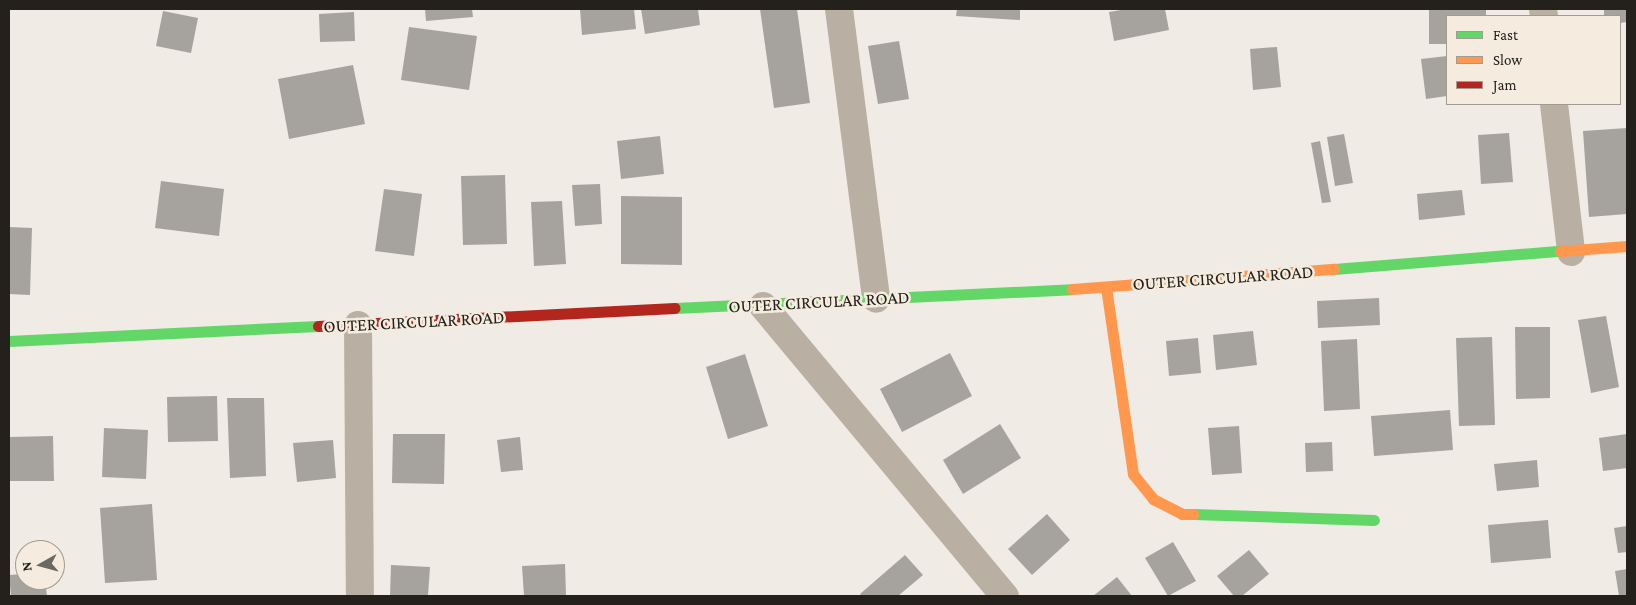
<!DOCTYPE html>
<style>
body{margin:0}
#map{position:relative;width:1636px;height:605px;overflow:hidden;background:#f0ebe4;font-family:"Crimson Pro",serif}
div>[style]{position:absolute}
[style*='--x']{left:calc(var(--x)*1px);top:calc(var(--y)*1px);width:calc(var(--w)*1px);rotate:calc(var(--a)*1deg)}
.building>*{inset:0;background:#a6a39e}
.street>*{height:28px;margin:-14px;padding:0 14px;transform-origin:14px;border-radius:14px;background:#b9afa2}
.fast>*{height:11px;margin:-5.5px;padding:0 5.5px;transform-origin:5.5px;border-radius:5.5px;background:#63d668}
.slow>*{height:11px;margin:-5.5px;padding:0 5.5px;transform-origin:5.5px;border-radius:5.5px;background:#ff974d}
.jam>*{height:11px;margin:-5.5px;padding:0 5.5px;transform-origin:5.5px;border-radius:5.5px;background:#b3261e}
span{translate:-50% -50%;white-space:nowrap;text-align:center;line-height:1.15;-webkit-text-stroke:5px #f5ecdf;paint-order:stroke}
.street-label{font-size:18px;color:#24211c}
.frame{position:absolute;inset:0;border:10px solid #24211c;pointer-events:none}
.legend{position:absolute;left:1446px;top:15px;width:175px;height:90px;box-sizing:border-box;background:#f5ecdf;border:1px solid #a19b91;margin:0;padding:6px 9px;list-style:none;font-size:15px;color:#24211c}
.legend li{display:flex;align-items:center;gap:10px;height:25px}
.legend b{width:25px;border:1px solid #a19b91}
.north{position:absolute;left:15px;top:540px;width:50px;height:50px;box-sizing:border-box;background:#f5ecdf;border:1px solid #a19b91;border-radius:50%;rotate:263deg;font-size:14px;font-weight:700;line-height:20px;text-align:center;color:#24211c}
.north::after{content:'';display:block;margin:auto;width:18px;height:22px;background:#6b6862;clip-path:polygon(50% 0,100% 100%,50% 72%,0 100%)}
</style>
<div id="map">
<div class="building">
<div style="clip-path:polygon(425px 9px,472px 9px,473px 17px,426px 21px)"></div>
<div style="clip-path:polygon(580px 9px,634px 9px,636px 29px,582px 35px)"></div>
<div style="clip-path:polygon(641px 9px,698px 9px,700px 25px,645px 34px)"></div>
<div style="clip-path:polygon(760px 9px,797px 9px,810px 103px,774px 108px)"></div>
<div style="clip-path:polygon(957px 9px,1020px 9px,1020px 20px,956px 16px)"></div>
<div style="clip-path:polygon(1127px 9px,1165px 9px,1169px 30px,1114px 41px,1109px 12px)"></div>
<div style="clip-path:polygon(1429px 9px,1486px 9px,1486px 16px,1447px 16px,1447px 44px,1429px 44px)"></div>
<div style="clip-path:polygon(1604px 9px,1627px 9px,1627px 22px,1620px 23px,1620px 16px,1604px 16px)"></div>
<div style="clip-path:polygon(163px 11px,198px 18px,191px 53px,156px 46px)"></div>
<div style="clip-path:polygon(354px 12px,355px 41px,320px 42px,319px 14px)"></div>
<div style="clip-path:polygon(409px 27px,477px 36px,469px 90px,401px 80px)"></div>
<div style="clip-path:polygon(899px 41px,909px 99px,878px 104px,868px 46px)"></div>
<div style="clip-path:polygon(1277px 47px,1281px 87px,1253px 90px,1250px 49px)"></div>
<div style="clip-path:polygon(1447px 56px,1447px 96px,1426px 99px,1421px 59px)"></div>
<div style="clip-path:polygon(353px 65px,365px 124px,289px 139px,278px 79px)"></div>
<div style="clip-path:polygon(1627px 128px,1627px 214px,1589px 217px,1583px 131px)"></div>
<div style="clip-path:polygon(1509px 133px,1513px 182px,1481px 184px,1478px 135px)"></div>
<div style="clip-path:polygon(1344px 134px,1353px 183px,1335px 186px,1327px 137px)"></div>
<div style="clip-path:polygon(660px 136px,664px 174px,621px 179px,617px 141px)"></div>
<div style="clip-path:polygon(1320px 141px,1331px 202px,1322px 203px,1311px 143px)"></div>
<div style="clip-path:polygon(505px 175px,507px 244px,463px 245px,461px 176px)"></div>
<div style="clip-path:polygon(161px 181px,224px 189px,219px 236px,155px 228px)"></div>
<div style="clip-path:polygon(600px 184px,602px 224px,575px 226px,572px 185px)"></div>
<div style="clip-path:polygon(384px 189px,422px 194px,414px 256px,375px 251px)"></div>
<div style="clip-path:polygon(1462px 190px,1465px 215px,1419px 220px,1417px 194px)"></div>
<div style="clip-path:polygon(621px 196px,682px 197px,682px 265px,621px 264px)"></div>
<div style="clip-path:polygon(562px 201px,566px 264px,534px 266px,531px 202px)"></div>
<div style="clip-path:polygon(9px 227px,32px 228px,30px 295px,9px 294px)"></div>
<div style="clip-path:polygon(1379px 298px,1380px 325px,1318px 328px,1317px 301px)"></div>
<div style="clip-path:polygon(1606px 316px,1619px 387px,1591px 393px,1578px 320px)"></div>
<div style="clip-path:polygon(1515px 327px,1550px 327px,1550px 398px,1516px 399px)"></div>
<div style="clip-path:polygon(1253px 331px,1257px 365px,1216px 370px,1213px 335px)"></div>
<div style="clip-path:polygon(1492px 337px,1495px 425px,1459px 426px,1456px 338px)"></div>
<div style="clip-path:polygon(1198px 338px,1201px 373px,1169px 376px,1166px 341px)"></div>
<div style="clip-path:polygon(1357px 339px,1360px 409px,1324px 411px,1321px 341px)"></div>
<div style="clip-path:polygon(950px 353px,972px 396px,902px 432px,880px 389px)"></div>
<div style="clip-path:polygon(745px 354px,768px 426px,728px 439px,706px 367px)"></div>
<div style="clip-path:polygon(217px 396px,218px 441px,168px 442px,167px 397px)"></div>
<div style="clip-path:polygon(227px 398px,264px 398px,266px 476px,230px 478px)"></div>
<div style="clip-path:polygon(1450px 410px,1453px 450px,1374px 456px,1371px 416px)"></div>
<div style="clip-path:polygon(1000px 424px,1021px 458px,963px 494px,943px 460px)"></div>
<div style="clip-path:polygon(1239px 426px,1242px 473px,1212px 475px,1208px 428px)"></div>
<div style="clip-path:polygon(104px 428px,148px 430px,146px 479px,102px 477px)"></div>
<div style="clip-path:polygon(393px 434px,445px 434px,444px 484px,392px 483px)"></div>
<div style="clip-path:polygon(1627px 434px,1627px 468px,1603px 471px,1599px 438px)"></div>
<div style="clip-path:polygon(53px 436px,54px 481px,9px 481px,9px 437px)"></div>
<div style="clip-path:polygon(520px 437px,523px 470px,501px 472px,497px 440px)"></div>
<div style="clip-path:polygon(333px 440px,336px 478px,297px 482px,293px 443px)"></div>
<div style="clip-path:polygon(1332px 442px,1333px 471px,1306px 472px,1305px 443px)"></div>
<div style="clip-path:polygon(1537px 460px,1539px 487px,1497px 491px,1494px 464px)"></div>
<div style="clip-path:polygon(152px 504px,157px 580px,105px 583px,100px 508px)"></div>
<div style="clip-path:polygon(1047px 514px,1070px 540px,1032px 575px,1008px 549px)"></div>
<div style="clip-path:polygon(1548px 520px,1551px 558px,1491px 563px,1488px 525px)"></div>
<div style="clip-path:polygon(1627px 526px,1627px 552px,1618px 553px,1614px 528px)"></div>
<div style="clip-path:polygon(1173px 542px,1196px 581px,1168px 596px,1145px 558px)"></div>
<div style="clip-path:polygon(1249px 550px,1269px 574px,1242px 596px,1234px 596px,1217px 576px)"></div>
<div style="clip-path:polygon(905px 555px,923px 575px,898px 596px,862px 596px,860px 594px)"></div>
<div style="clip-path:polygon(565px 564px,566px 596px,524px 596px,522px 566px)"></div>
<div style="clip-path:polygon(391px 565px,430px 567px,428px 596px,390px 596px)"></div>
<div style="clip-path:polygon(1627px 569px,1627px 596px,1619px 596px,1615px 571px)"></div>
<div style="clip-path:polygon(25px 574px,25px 580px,45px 580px,47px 596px,11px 596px,9px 575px)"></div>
<div style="clip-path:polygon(1117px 577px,1132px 596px,1093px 596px)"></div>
</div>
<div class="street">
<div style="--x:839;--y:9;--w:292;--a:82.7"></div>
<div style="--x:1543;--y:9;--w:7;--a:82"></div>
<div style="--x:1554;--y:104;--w:149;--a:83.4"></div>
<div style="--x:763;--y:306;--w:378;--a:50.2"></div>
<div style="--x:358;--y:325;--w:271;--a:89.6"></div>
</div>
<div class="fast">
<div style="--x:1334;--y:269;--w:227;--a:-4.6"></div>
<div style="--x:675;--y:308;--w:397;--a:-2.7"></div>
<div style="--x:9;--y:341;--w:309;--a:-2.8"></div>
<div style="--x:1193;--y:514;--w:181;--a:1.9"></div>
</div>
<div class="slow">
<div style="--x:1560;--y:251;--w:67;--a:-4.3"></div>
<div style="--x:1106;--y:287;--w:189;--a:81.8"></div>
<div style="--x:1133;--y:474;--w:32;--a:51"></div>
<div style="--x:1153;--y:499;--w:33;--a:27"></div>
<div style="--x:1182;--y:514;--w:11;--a:0"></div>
<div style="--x:1072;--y:289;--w:263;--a:-4.4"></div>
</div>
<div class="jam">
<div style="--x:318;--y:326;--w:357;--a:-2.9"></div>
</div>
<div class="street-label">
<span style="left:1223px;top:278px;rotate:-4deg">OUTER CIRCULAR ROAD</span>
<span style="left:819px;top:302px;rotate:-3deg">OUTER CIRCULAR ROAD</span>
<span style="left:414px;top:322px;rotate:-3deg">OUTER CIRCULAR ROAD</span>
</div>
<div class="frame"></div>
<ul class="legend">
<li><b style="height:6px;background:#63d668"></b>Fast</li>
<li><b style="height:6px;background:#ff974d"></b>Slow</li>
<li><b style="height:6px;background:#b3261e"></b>Jam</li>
</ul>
<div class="north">N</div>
</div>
